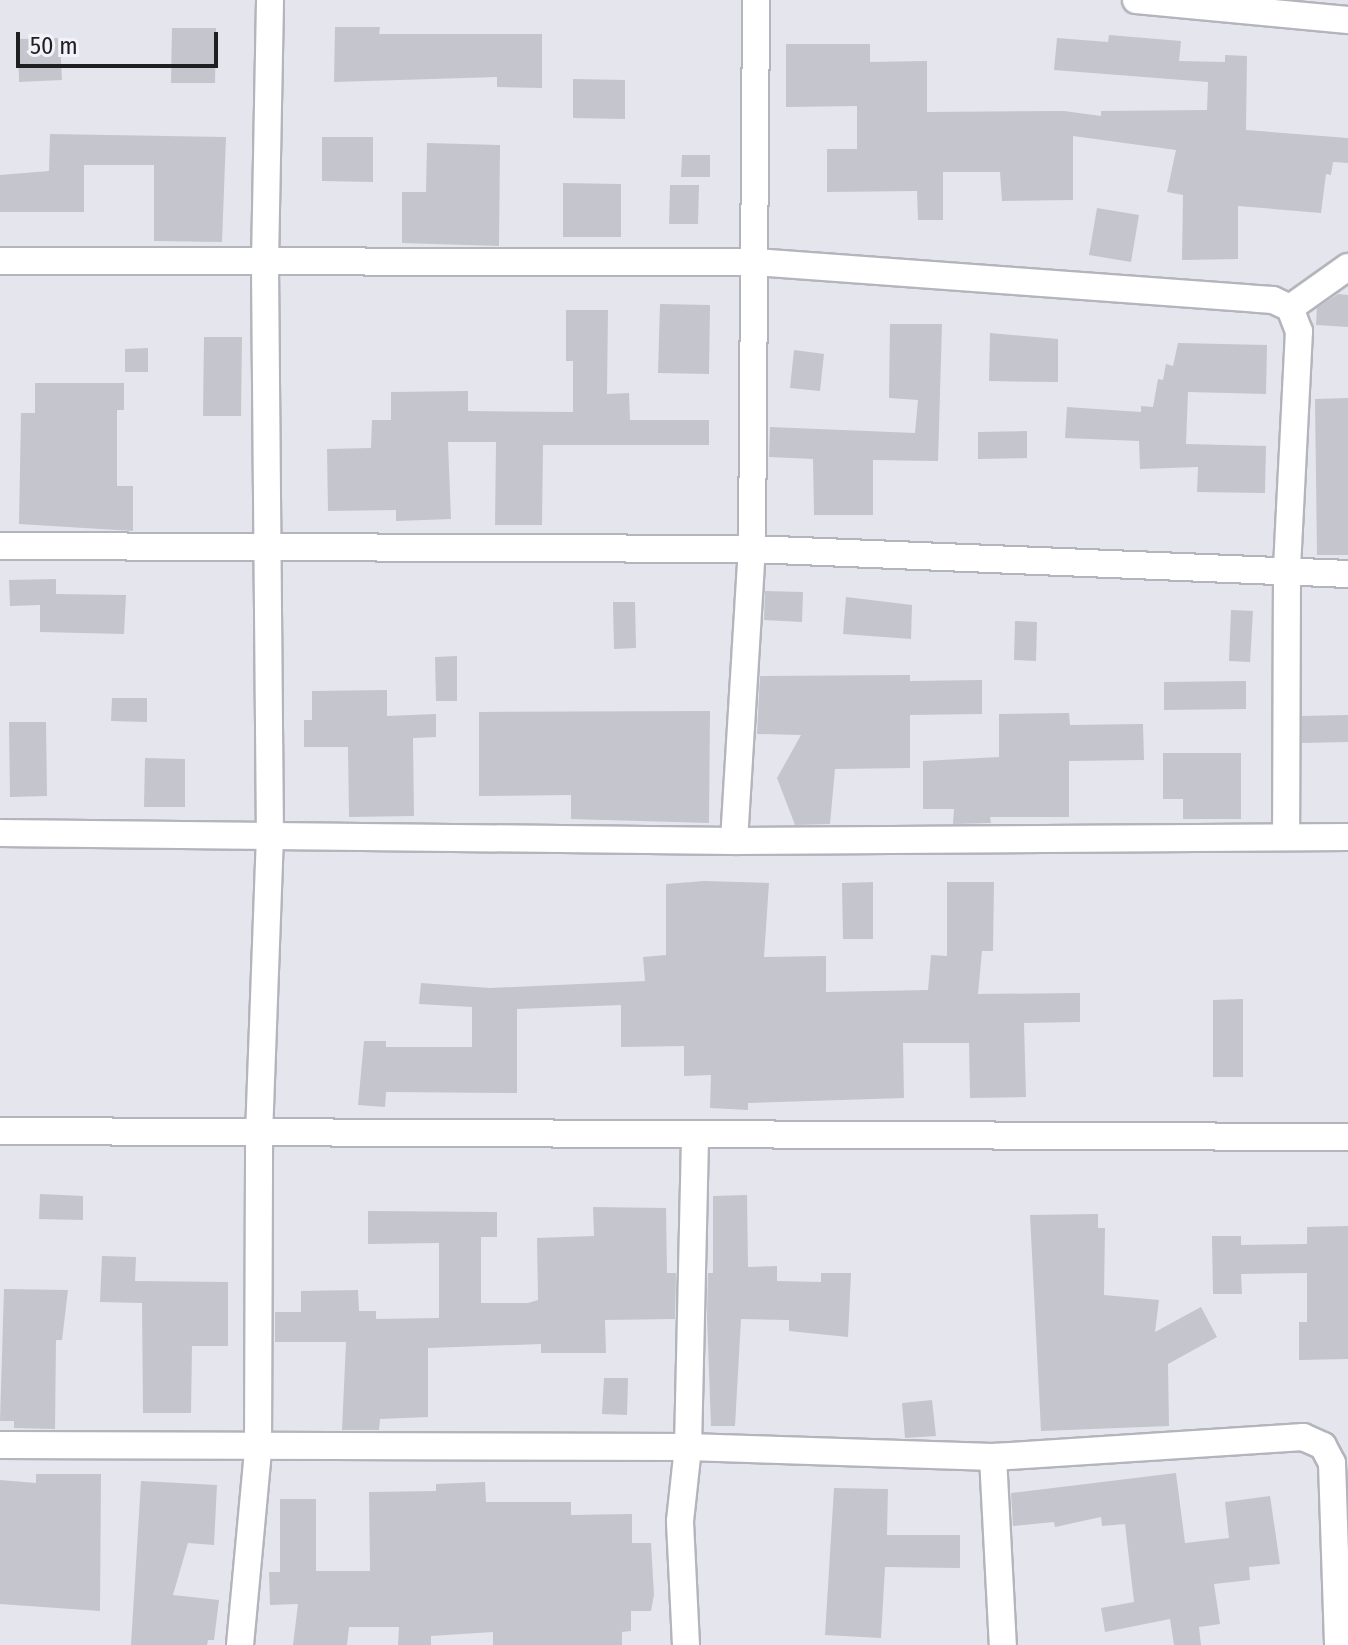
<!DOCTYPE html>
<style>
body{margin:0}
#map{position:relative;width:1348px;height:1645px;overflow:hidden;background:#e5e5ed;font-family:"Fira Sans Condensed",sans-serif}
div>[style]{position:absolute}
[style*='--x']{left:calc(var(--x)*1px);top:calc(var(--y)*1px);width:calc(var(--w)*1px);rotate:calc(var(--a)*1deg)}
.building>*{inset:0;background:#c5c5cd}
.roads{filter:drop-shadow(2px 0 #b4b4bc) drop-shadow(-2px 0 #b4b4bc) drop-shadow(0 2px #b4b4bc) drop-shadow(0 -2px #b4b4bc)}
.street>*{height:26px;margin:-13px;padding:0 13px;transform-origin:13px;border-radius:13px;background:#fff}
span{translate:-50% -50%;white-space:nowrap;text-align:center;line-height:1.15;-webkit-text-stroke:6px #f3f2fa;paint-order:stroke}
.scale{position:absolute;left:16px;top:32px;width:202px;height:36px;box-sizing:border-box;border:4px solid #1f1f22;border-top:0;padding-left:10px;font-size:24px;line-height:28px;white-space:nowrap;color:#1f1f22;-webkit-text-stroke:6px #f3f2fa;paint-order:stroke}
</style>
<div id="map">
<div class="building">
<div style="clip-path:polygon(335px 27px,380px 27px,379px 34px,542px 34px,542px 88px,497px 87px,497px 77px,334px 82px)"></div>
<div style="clip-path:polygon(172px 28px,216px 28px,215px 83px,171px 83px)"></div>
<div style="clip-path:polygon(1109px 35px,1181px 41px,1179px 61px,1225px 62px,1225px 55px,1247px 56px,1246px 130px,1348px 138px,1348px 163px,1333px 162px,1331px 175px,1326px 174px,1321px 213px,1238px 206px,1238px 259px,1182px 260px,1183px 195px,1167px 192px,1176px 150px,1073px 136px,1073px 200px,1002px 201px,1000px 172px,943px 172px,943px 220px,918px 220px,917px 191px,827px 192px,827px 149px,857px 149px,857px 106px,786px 107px,786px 44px,870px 44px,870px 62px,927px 61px,927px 112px,1064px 111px,1101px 116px,1101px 111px,1207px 110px,1208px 82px,1054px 70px,1057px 38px,1108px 42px)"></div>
<div style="clip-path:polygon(60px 38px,62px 80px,19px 82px,18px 39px)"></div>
<div style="clip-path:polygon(573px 79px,625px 80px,625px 119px,573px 118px)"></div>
<div style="clip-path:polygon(50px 134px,226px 137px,222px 242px,154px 241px,154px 165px,84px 165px,84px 212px,0 212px,0 175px,49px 171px)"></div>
<div style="clip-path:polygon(322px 137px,373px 137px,373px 182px,322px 181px)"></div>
<div style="clip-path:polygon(427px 143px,500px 145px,499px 246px,402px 243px,402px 192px,426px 192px)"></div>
<div style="clip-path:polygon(682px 155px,710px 155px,710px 177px,681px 177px)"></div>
<div style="clip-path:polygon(563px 183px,621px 184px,621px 237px,563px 237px)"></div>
<div style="clip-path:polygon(670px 185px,699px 185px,698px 224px,669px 224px)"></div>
<div style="clip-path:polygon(1097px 208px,1139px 215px,1131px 262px,1089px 255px)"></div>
<div style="clip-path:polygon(1338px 294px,1348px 295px,1348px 327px,1316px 325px,1317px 308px)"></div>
<div style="clip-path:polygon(660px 304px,710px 305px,709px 374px,658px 373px)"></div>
<div style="clip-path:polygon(566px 310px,608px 310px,607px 394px,629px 393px,630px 420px,709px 420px,709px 445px,543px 445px,542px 525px,495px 525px,496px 442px,448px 442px,451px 519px,396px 521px,396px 510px,328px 511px,327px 449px,371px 448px,372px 420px,391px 420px,391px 392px,468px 391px,468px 411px,573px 412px,573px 361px,566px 361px)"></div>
<div style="clip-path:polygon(890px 324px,942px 324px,938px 461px,873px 460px,873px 515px,814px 515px,813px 459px,769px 457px,770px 427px,915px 433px,918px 400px,889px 398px)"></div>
<div style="clip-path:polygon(990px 333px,1058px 339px,1058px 382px,989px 381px)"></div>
<div style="clip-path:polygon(204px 337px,242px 337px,241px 416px,203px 416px)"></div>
<div style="clip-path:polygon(1178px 343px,1267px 345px,1266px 394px,1188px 392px,1186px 444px,1266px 446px,1265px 493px,1197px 492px,1198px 467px,1140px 469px,1139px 441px,1065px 438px,1067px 407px,1141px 412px,1141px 406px,1153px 407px,1158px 379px,1163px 380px,1166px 364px,1173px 366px)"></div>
<div style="clip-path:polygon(148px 348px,148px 372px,125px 372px,125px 349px)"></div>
<div style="clip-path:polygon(794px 350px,824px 354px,820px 391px,790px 388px)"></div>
<div style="clip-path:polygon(35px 383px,124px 383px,124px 410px,117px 410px,117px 486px,133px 486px,133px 531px,19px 524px,21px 413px,35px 413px)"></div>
<div style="clip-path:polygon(1348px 398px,1348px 555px,1317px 555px,1315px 399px)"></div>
<div style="clip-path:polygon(1027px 431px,1027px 458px,978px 459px,978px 432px)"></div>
<div style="clip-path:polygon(56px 579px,56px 594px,126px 595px,124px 634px,40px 632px,40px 605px,10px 606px,9px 580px)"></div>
<div style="clip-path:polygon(765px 591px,803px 592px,802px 622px,764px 620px)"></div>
<div style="clip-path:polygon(846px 597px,912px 605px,911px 639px,843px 634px)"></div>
<div style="clip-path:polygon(613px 602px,635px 602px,636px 648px,614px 649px)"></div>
<div style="clip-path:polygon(1231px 610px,1253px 611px,1250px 662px,1229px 661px)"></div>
<div style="clip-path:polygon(1015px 621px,1037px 622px,1036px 661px,1014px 660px)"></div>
<div style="clip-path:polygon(457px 656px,457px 701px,436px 701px,435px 657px)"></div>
<div style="clip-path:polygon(910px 675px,910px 681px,982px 680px,982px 714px,910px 715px,910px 768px,835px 769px,830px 824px,795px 825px,777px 778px,801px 735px,757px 734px,760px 676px)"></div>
<div style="clip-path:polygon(1246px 681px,1246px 709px,1164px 710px,1164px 682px)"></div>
<div style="clip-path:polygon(387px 690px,387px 716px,436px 714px,436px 737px,413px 738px,414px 816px,349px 817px,348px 747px,304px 747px,304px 720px,312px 720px,312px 691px)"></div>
<div style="clip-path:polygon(112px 698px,147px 698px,147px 722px,111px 721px)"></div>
<div style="clip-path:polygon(710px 711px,709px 823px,571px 819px,571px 795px,479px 796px,479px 712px)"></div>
<div style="clip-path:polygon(1069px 713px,1070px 725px,1143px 724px,1144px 760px,1069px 761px,1069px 817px,990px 817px,991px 823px,953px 824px,954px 809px,923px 809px,923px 761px,999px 757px,999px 714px)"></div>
<div style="clip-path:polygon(1348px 715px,1348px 742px,1302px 743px,1302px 716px)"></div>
<div style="clip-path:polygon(9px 722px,46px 722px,47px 796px,10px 797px)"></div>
<div style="clip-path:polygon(1163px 753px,1241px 753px,1241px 819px,1183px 819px,1183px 799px,1163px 799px)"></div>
<div style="clip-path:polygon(145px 758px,185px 759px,185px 807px,144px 807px)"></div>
<div style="clip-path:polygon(704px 881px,769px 883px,764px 957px,826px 956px,826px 992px,928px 990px,931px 955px,947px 956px,947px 882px,994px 882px,993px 951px,982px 951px,978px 994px,1080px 993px,1080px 1022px,1024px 1023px,1026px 1097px,970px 1098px,969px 1043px,903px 1043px,904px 1098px,748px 1103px,748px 1110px,710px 1108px,711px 1075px,684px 1076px,684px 1046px,621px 1047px,621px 1005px,517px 1009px,517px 1093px,386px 1092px,385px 1107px,358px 1105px,364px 1041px,386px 1041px,386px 1047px,472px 1047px,472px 1007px,419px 1004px,421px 983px,490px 988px,645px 981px,643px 957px,666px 955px,666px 884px)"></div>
<div style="clip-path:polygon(873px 882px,873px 939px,843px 939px,842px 883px)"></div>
<div style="clip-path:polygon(1243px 999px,1243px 1077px,1213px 1077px,1213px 1000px)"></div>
<div style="clip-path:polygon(40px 1194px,83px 1196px,83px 1220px,39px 1219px)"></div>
<div style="clip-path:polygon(747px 1195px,748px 1267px,777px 1266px,777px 1281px,821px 1282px,821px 1273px,851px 1273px,848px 1337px,789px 1331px,789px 1320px,741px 1319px,735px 1426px,711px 1426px,707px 1318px,708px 1273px,713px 1273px,713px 1196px)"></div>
<div style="clip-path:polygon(593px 1207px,666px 1208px,667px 1273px,676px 1273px,675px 1319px,605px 1320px,606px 1353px,541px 1353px,541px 1344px,428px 1348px,428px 1417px,380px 1419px,379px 1430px,342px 1430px,346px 1342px,275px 1342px,275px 1312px,301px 1312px,301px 1291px,358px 1290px,359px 1311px,376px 1311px,376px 1319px,439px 1318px,439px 1243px,368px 1244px,368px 1211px,497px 1212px,497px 1237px,481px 1237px,481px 1303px,528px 1303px,538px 1300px,537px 1238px,594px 1236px)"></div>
<div style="clip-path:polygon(1098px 1214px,1098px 1228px,1105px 1228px,1104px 1295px,1159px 1300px,1155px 1332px,1201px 1307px,1217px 1337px,1168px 1364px,1169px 1426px,1041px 1431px,1030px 1215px)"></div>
<div style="clip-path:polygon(1348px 1226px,1348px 1359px,1299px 1360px,1299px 1322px,1307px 1322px,1307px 1273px,1241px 1274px,1242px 1294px,1213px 1294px,1212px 1236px,1241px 1236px,1241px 1245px,1307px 1244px,1307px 1227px)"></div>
<div style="clip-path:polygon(102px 1256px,136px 1257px,135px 1281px,228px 1282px,228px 1346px,192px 1346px,191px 1413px,143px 1413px,142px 1303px,100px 1302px)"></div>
<div style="clip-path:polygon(4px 1289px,68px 1290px,62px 1340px,56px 1340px,55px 1429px,14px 1428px,14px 1421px,0 1421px)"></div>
<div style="clip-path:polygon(604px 1378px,628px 1378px,627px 1415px,602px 1414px)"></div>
<div style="clip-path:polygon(932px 1400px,936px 1436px,905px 1438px,902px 1403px)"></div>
<div style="clip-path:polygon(1176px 1473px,1185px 1543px,1229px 1538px,1225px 1502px,1270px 1496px,1280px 1564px,1249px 1567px,1250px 1580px,1214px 1584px,1220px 1624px,1199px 1627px,1201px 1645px,1174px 1645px,1170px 1619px,1105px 1632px,1101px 1608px,1134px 1602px,1125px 1524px,1102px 1526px,1101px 1517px,1055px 1527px,1054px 1522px,1013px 1526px,1011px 1493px)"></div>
<div style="clip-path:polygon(36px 1474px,101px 1474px,100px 1611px,0 1604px,0 1480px,36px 1483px)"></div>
<div style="clip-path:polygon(141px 1481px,217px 1485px,214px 1545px,188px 1543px,173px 1595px,219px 1600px,214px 1640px,208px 1640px,207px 1645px,131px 1645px)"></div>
<div style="clip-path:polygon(485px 1482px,486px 1502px,571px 1502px,571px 1515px,632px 1514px,632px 1543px,651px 1543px,654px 1595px,651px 1611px,631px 1611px,631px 1631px,622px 1632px,622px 1645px,493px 1645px,493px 1632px,431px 1636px,431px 1645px,398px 1645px,399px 1627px,349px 1627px,347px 1645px,293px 1645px,298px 1604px,270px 1605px,269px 1572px,280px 1572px,280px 1499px,316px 1499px,316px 1571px,370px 1571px,369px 1492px,436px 1491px,436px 1484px)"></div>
<div style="clip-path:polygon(834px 1488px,888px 1489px,887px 1535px,960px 1535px,960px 1568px,885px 1567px,881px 1638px,825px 1635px)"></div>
</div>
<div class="roads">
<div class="street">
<div style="--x:1136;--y:0;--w:213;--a:5.4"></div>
<div style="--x:0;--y:261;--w:755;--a:0.08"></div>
<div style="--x:755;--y:262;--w:519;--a:4.2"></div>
<div style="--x:1273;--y:300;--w:19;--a:25"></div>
<div style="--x:1290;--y:308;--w:25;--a:69"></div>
<div style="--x:1299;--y:331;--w:241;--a:92.9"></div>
<div style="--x:1287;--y:572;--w:263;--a:90.2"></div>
<div style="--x:1290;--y:308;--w:71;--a:-35.3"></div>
<div style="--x:0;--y:546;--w:752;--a:0.23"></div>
<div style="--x:752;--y:549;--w:597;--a:2.4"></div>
<div style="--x:0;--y:833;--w:734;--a:0.62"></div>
<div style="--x:734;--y:841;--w:614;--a:-0.37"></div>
<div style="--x:734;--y:841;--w:293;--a:-86.5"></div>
<div style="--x:752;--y:549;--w:549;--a:-89.58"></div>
<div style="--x:0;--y:1131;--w:1348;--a:0.26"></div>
<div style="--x:0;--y:1445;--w:688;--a:0.17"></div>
<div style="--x:688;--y:1447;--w:305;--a:1.9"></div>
<div style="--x:993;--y:1457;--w:311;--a:-3.7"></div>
<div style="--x:1303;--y:1437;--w:22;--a:24"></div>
<div style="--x:1323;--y:1446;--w:19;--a:62"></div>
<div style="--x:1332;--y:1463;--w:182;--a:88.1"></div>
<div style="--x:993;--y:1457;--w:188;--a:87"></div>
<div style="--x:240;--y:1645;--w:196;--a:-84.7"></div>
<div style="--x:258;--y:1450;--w:315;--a:-89.8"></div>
<div style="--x:259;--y:1135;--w:296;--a:-87.9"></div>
<div style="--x:270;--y:839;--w:577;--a:-90.5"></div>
<div style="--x:265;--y:262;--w:262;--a:-88.9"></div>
<div style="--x:686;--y:1645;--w:124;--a:-92.8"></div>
<div style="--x:680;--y:1521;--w:74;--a:-83.8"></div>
<div style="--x:688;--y:1447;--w:312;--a:-88.7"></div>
</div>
</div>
<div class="scale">50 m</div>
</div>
